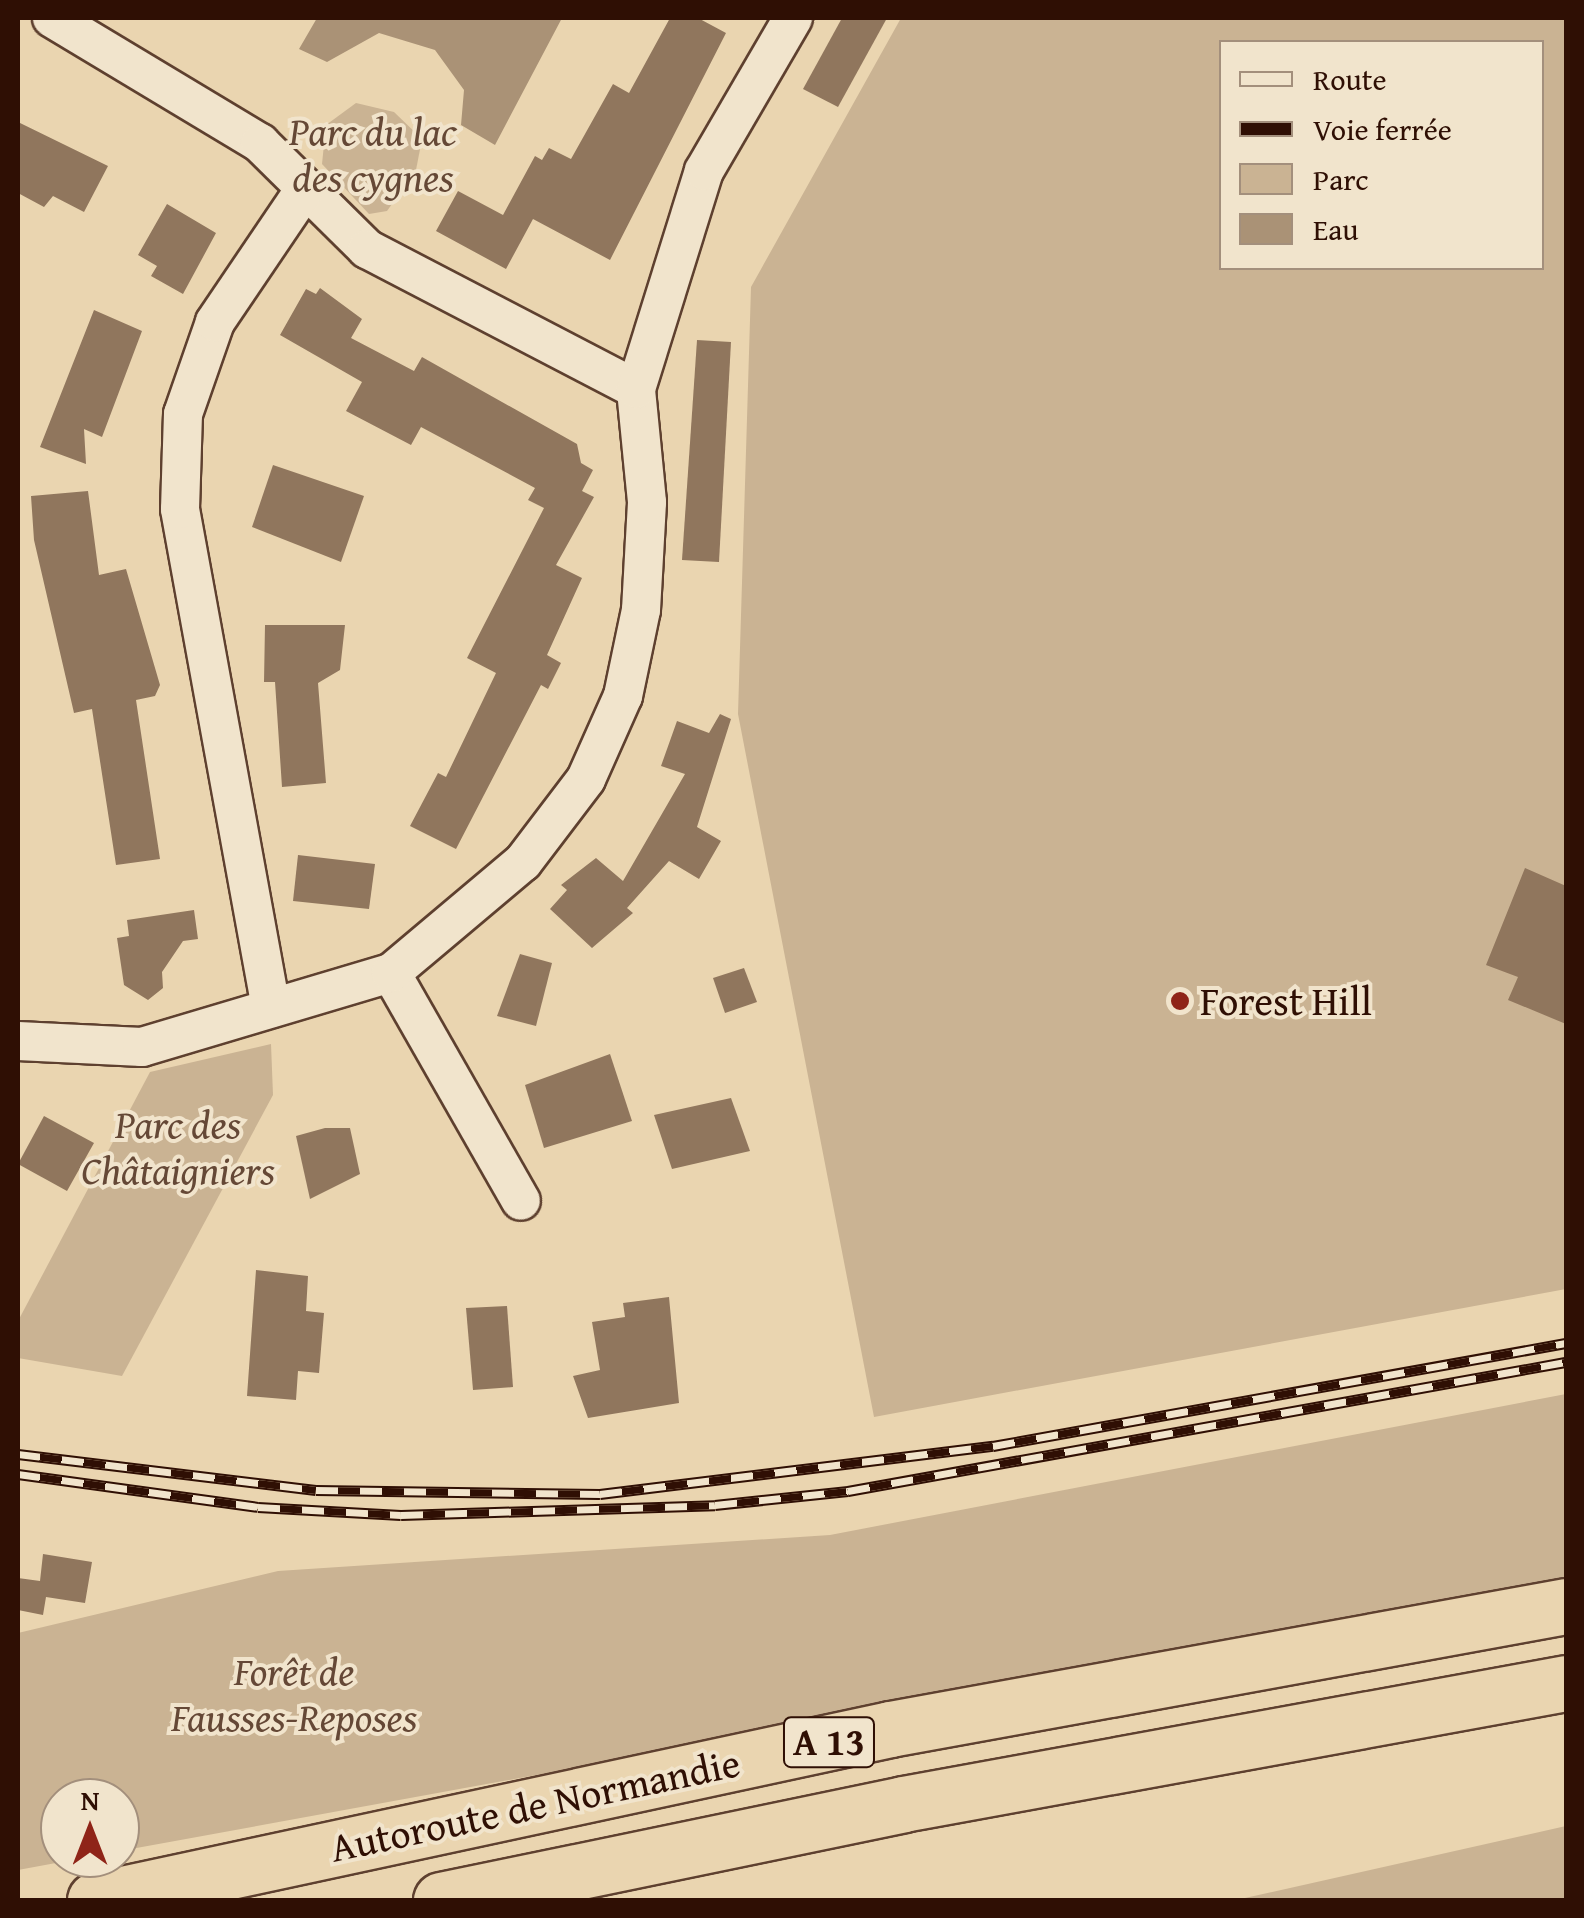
<!DOCTYPE html>
<meta charset="utf-8">
<style>
body{margin:0}
#map{position:relative;width:1584px;height:1918px;overflow:hidden;background:#ead5b0;font-family:"Gentium Book Plus",serif}
div>[style]{position:absolute}
[style*='--x']{left:calc(var(--x)*1px);top:calc(var(--y)*1px);width:calc(var(--w)*1px);rotate:calc(var(--a)*1deg)}
.green>*{inset:0;background:#cab393}
.water>*{inset:0;background:#aa9276}
.building>*{inset:0;background:#90765d}
.roads{filter:drop-shadow(2px 0 #5e402f) drop-shadow(-2px 0 #5e402f) drop-shadow(0 2px #5e402f) drop-shadow(0 -2px #5e402f)}
.minor>*{height:38px;margin:-19px;padding:0 19px;transform-origin:19px;border-radius:19px;background:#f1e4cc}
.motorway>*{height:55px;margin:-27.5px;padding:0 27.5px;transform-origin:27.5px;border-radius:27.5px;background:#ead5b0}
.rail>*{height:11px;margin-top:-5.5px;transform-origin:0;background:repeating-linear-gradient(90deg,#f1e4cc 0 22px,#2f0f04 0 44px);box-sizing:border-box;border-block:2px solid #2f0f04}
.dots>*{width:28px;height:28px;translate:-50% -50%;box-sizing:border-box;border:5px solid #f1e4cc;border-radius:50%}
span{translate:-50% -50%;white-space:nowrap;text-align:center;line-height:1.15;-webkit-text-stroke:8px #f1e4cc;paint-order:stroke}
.shield-label span{padding:2px 8px;background:#f1e4cc;border:2px solid;border-radius:8px;-webkit-text-stroke-width:0}
.shield-label{font-size:38px;color:#2f0f04;font-weight:700}
.park-label{font-size:40px;color:#654836;font-style:italic}
.poi-label{font-size:40px;color:#2f0f04}
.left{translate:0 -50%;text-align:left}
.street-label{font-size:40px;color:#2f0f04}
.frame{position:absolute;inset:0;border:20px solid #2f0f04;pointer-events:none}
.legend{position:absolute;left:1219px;top:40px;width:325px;height:230px;box-sizing:border-box;background:#f1e4cc;border:2px solid #a38f7c;margin:0;padding:12px 18px;list-style:none;font-size:30px;color:#2f0f04}
.legend li{display:flex;align-items:center;gap:20px;height:50px}
.legend b{width:50px;border:2px solid #a38f7c}
.north{position:absolute;left:40px;top:1778px;width:100px;height:100px;box-sizing:border-box;background:#f1e4cc;border:2px solid #a38f7c;border-radius:50%;rotate:0deg;font-size:28px;font-weight:700;line-height:40px;text-align:center;color:#2f0f04}
.north::after{content:'';display:block;margin:auto;width:35px;height:45px;background:#8f2418;clip-path:polygon(50% 0,100% 100%,50% 72%,0 100%)}
</style>
<div id="map">
<div class="green">
<div style="clip-path:polygon(evenodd,901px 18px,1566px 18px,1566px 1289px,874px 1417px,738px 714px,751px 287px,901px 18px,1222px 42px,1542px 42px,1542px 268px,1222px 268px,1222px 42px)"></div>
<div style="clip-path:polygon(356px 103px,394px 112px,422px 139px,416px 170px,387px 211px,369px 214px,322px 164px,326px 125px)"></div>
<div style="clip-path:polygon(271px 1044px,273px 1095px,122px 1376px,18px 1358px,18px 1321px,150px 1072px)"></div>
<div style="clip-path:polygon(1566px 1394px,1566px 1587px,120px 1851px,120px 1798px,60px 1798px,60px 1858px,83px 1858px,18px 1870px,18px 1633px,278px 1571px,830px 1535px)"></div>
<div style="clip-path:polygon(1566px 1826px,1566px 1900px,1236px 1900px)"></div>
</div>
<div class="water">
<div style="clip-path:polygon(317px 18px,562px 18px,495px 145px,461px 125px,464px 90px,435px 50px,379px 33px,327px 62px,299px 49px)"></div>
</div>
<div class="building">
<div style="clip-path:polygon(670px 18px,698px 18px,726px 33px,610px 260px,533px 219px,506px 269px,436px 231px,458px 191px,503px 215px,535px 156px,542px 160px,549px 148px,571px 159px,613px 84px,629px 93px)"></div>
<div style="clip-path:polygon(842px 18px,887px 18px,838px 107px,803px 89px)"></div>
<div style="clip-path:polygon(18px 122px,108px 166px,84px 212px,53px 196px,44px 207px,18px 193px)"></div>
<div style="clip-path:polygon(167px 204px,216px 233px,183px 294px,151px 276px,157px 266px,138px 255px)"></div>
<div style="clip-path:polygon(320px 288px,362px 319px,351px 338px,414px 371px,422px 357px,577px 444px,581px 463px,593px 470px,582px 491px,594px 497px,556px 565px,582px 578px,547px 655px,561px 663px,548px 689px,541px 685px,456px 849px,410px 826px,438px 773px,446px 777px,496px 673px,467px 658px,544px 508px,528px 500px,535px 488px,421px 427px,411px 445px,346px 411px,362px 382px,280px 335px,306px 289px,316px 294px)"></div>
<div style="clip-path:polygon(94px 310px,142px 331px,102px 437px,84px 429px,86px 464px,40px 447px)"></div>
<div style="clip-path:polygon(697px 340px,731px 342px,719px 562px,682px 560px)"></div>
<div style="clip-path:polygon(273px 465px,364px 496px,341px 562px,252px 527px)"></div>
<div style="clip-path:polygon(88px 491px,99px 575px,126px 569px,160px 685px,155px 696px,136px 700px,160px 859px,116px 865px,92px 709px,74px 713px,34px 540px,31px 496px)"></div>
<div style="clip-path:polygon(265px 625px,345px 625px,340px 670px,318px 683px,326px 783px,282px 787px,275px 682px,264px 682px)"></div>
<div style="clip-path:polygon(720px 714px,731px 719px,697px 827px,721px 841px,699px 879px,669px 861px,627px 908px,633px 913px,592px 948px,550px 909px,567px 890px,561px 885px,596px 858px,623px 881px,685px 774px,661px 766px,677px 721px,709px 733px)"></div>
<div style="clip-path:polygon(298px 855px,375px 864px,369px 909px,293px 901px)"></div>
<div style="clip-path:polygon(1525px 868px,1566px 886px,1566px 1024px,1508px 1000px,1518px 977px,1486px 965px)"></div>
<div style="clip-path:polygon(194px 910px,198px 939px,183px 941px,162px 972px,163px 988px,148px 1000px,124px 985px,117px 938px,129px 936px,127px 920px)"></div>
<div style="clip-path:polygon(520px 954px,552px 963px,536px 1026px,497px 1016px)"></div>
<div style="clip-path:polygon(744px 968px,757px 1002px,725px 1013px,713px 978px)"></div>
<div style="clip-path:polygon(610px 1054px,632px 1121px,544px 1148px,525px 1085px)"></div>
<div style="clip-path:polygon(731px 1098px,750px 1151px,672px 1169px,654px 1115px)"></div>
<div style="clip-path:polygon(44px 1116px,94px 1143px,67px 1191px,18px 1164px)"></div>
<div style="clip-path:polygon(325px 1128px,350px 1128px,360px 1174px,310px 1199px,296px 1136px)"></div>
<div style="clip-path:polygon(256px 1270px,308px 1276px,306px 1311px,324px 1313px,319px 1373px,298px 1371px,296px 1400px,247px 1396px)"></div>
<div style="clip-path:polygon(669px 1297px,679px 1403px,588px 1418px,573px 1376px,600px 1370px,592px 1322px,625px 1317px,623px 1303px)"></div>
<div style="clip-path:polygon(507px 1306px,513px 1387px,473px 1390px,466px 1308px)"></div>
<div style="clip-path:polygon(43px 1554px,92px 1562px,85px 1603px,46px 1597px,43px 1615px,18px 1610px,18px 1578px,40px 1581px)"></div>
</div>
<div class="roads">
<div class="minor">
<div style="--x:52;--y:18;--w:243;--a:31"></div>
<div style="--x:260;--y:143;--w:151;--a:44.7"></div>
<div style="--x:367;--y:249;--w:303;--a:27.5"></div>
<div style="--x:391;--y:973;--w:262;--a:60.3"></div>
<div style="--x:271;--y:1008;--w:507;--a:-100.34"></div>
<div style="--x:180;--y:509;--w:95;--a:-88.2"></div>
<div style="--x:183;--y:414;--w:97;--a:-70.8"></div>
<div style="--x:215;--y:322;--w:157;--a:-55.9"></div>
<div style="--x:18;--y:1041;--w:124;--a:2.8"></div>
<div style="--x:142;--y:1047;--w:260;--a:-16.6"></div>
<div style="--x:391;--y:973;--w:172;--a:-40.1"></div>
<div style="--x:523;--y:862;--w:104;--a:-52.8"></div>
<div style="--x:586;--y:779;--w:91;--a:-66"></div>
<div style="--x:623;--y:696;--w:88;--a:-78.2"></div>
<div style="--x:641;--y:610;--w:108;--a:-86.8"></div>
<div style="--x:647;--y:502;--w:114;--a:-95.6"></div>
<div style="--x:636;--y:389;--w:228;--a:-72.7"></div>
<div style="--x:704;--y:171;--w:177;--a:-59.8"></div>
</div>
<div class="motorway">
<div style="--x:95;--y:1900;--w:813;--a:-12.14"></div>
<div style="--x:890;--y:1729;--w:687;--a:-10.31"></div>
<div style="--x:441;--y:1900;--w:472;--a:-11.7"></div>
<div style="--x:903;--y:1804;--w:674;--a:-10.34"></div>
</div>
</div>
<div class="rail">
<div style="--x:18;--y:1454;--w:300;--a:6.9"></div>
<div style="--x:316;--y:1490;--w:284;--a:0.8"></div>
<div style="--x:600;--y:1494;--w:396;--a:-7"></div>
<div style="--x:993;--y:1446;--w:582;--a:-10.19"></div>
<div style="--x:18;--y:1474;--w:242;--a:7.8"></div>
<div style="--x:258;--y:1507;--w:143;--a:3.2"></div>
<div style="--x:401;--y:1515;--w:314;--a:-1.8"></div>
<div style="--x:715;--y:1505;--w:134;--a:-6"></div>
<div style="--x:848;--y:1491;--w:729;--a:-10.19"></div>
</div>
<div class="dots">
<div style="left:1180px;top:1001px;background:#8f2418"></div>
</div>
<div class="shield-label">
<span style="left:829px;top:1742px">A 13</span>
</div>
<div class="park-label">
<span style="left:373px;top:154px">Parc du lac<br>des cygnes</span>
<span style="left:178px;top:1147px">Parc des<br>Châtaigniers</span>
<span style="left:294px;top:1694px">Forêt de<br>Fausses-Reposes</span>
</div>
<div class="poi-label">
<span class="left" style="left:1200px;top:1001px">Forest Hill</span>
</div>
<div class="street-label">
<span style="left:535px;top:1805px;rotate:-12deg">Autoroute de Normandie</span>
</div>
<div class="frame"></div>
<ul class="legend">
<li><b style="height:12px;background:#f1e4cc"></b>Route</li>
<li><b style="height:12px;background:#2f0f04"></b>Voie ferrée</li>
<li><b style="height:28px;background:#cab393"></b>Parc</li>
<li><b style="height:28px;background:#aa9276"></b>Eau</li>
</ul>
<div class="north">N</div>
</div>
